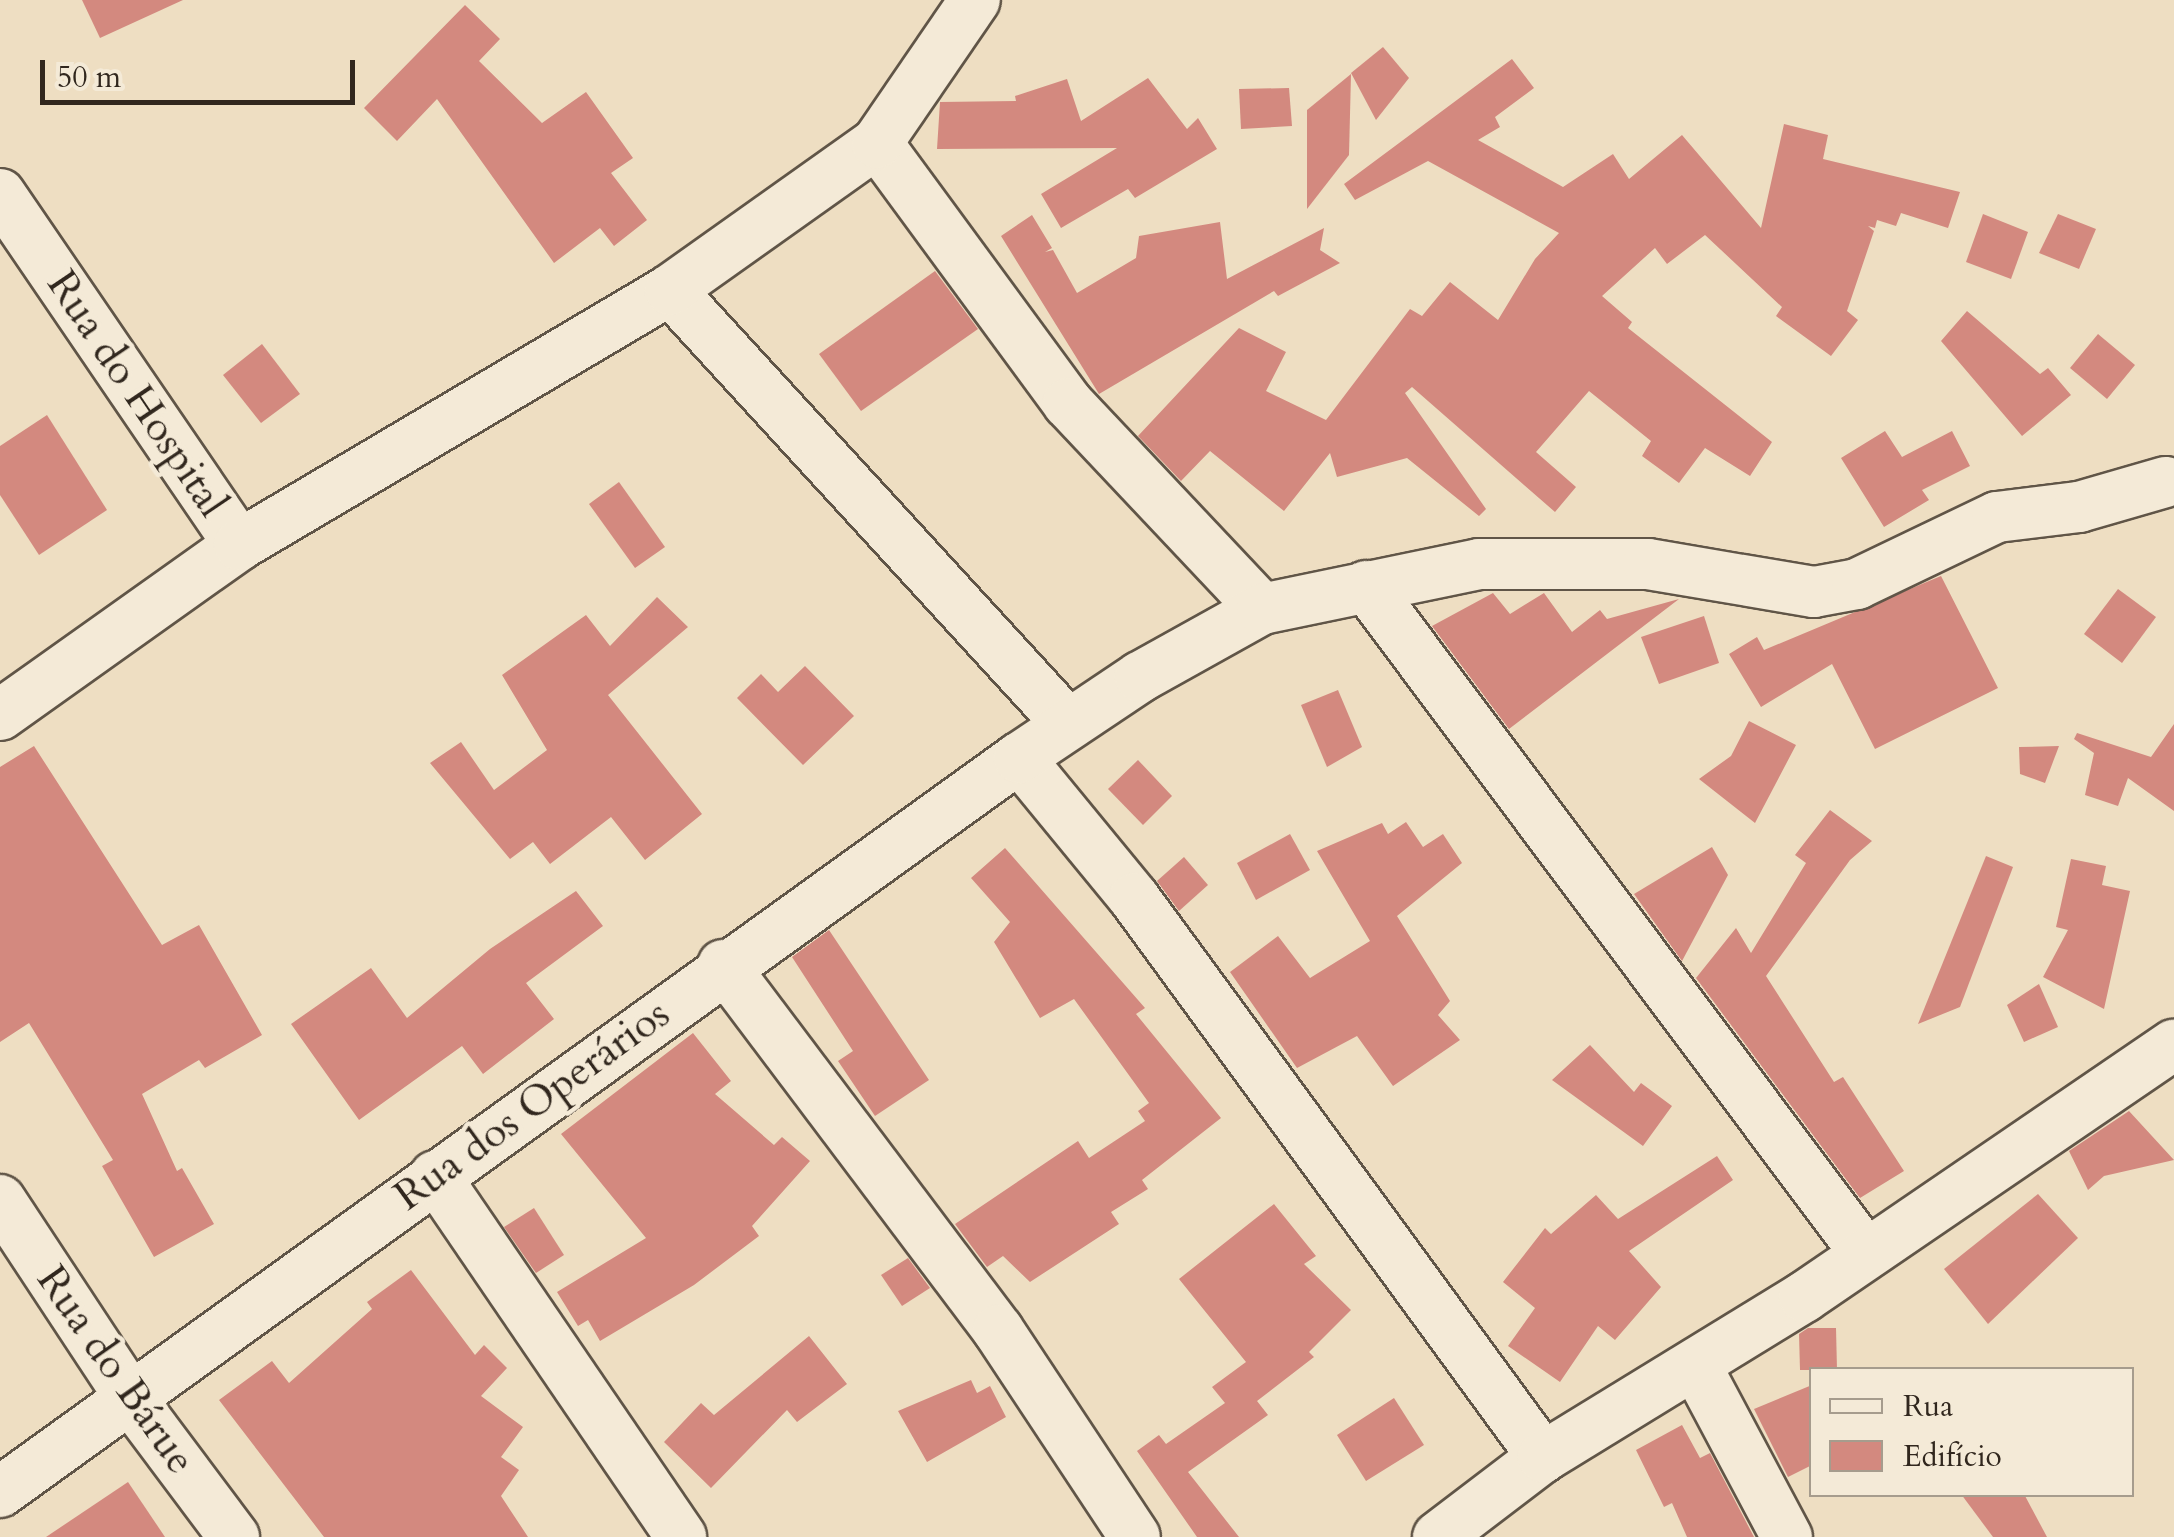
<!DOCTYPE html>
<meta charset="utf-8">
<style>
body{margin:0}
#map{position:relative;width:2174px;height:1537px;overflow:hidden;background:#eedec2;font-family:Cardo,serif}
div>[style]{position:absolute}
[style*='--x']{left:calc(var(--x)*1px);top:calc(var(--y)*1px);width:calc(var(--w)*1px);rotate:calc(var(--a)*1deg)}
.building>*{inset:0;background:#d3897f}
.roads{filter:drop-shadow(2px 0 #605547) drop-shadow(-2px 0 #605547) drop-shadow(0 2px #605547) drop-shadow(0 -2px #605547)}
.street>*{height:50px;margin:-25px;padding:0 25px;transform-origin:25px;border-radius:25px;background:#f4ead7}
span{translate:-50% -50%;white-space:nowrap;text-align:center;line-height:1.15;-webkit-text-stroke:9px #f4ead7;paint-order:stroke}
.street-label{font-size:42px;color:#31271e}
.legend{position:absolute;left:1809px;top:1367px;width:325px;height:130px;box-sizing:border-box;background:#f4ead7;border:2px solid #a69c8d;margin:0;padding:12px 18px;list-style:none;font-size:30px;color:#31271e}
.legend li{display:flex;align-items:center;gap:20px;height:50px}
.legend b{width:50px;border:2px solid #a69c8d}
.scale{position:absolute;left:40px;top:60px;width:315px;height:45px;box-sizing:border-box;border:5px solid #31271e;border-top:0;padding-left:12px;font-size:30px;line-height:35px;white-space:nowrap;color:#31271e;-webkit-text-stroke:8px #f4ead7;paint-order:stroke}
</style>
<div id="map">
<div class="building">
<div style="clip-path:polygon(82px 0,183px 0,100px 38px)"></div>
<div style="clip-path:polygon(465px 5px,500px 39px,479px 61px,542px 123px,586px 92px,633px 158px,611px 173px,647px 220px,614px 246px,600px 228px,554px 263px,437px 99px,397px 141px,364px 108px)"></div>
<div style="clip-path:polygon(1383px 47px,1409px 78px,1376px 120px,1351px 73px)"></div>
<div style="clip-path:polygon(1512px 59px,1534px 88px,1495px 117px,1500px 127px,1478px 140px,1563px 187px,1613px 154px,1629px 179px,1682px 135px,1761px 228px,1784px 124px,1828px 135px,1823px 159px,1960px 192px,1948px 228px,1901px 213px,1896px 226px,1877px 220px,1875px 228px,1868px 226px,1874px 231px,1847px 311px,1858px 320px,1831px 356px,1776px 316px,1782px 307px,1705px 235px,1667px 264px,1655px 248px,1602px 296px,1632px 322px,1628px 328px,1772px 442px,1750px 476px,1705px 448px,1679px 483px,1642px 456px,1651px 441px,1589px 391px,1536px 452px,1576px 487px,1555px 512px,1412px 387px,1405px 393px,1486px 509px,1479px 516px,1407px 458px,1337px 477px,1330px 453px,1284px 511px,1210px 451px,1181px 481px,1138px 436px,1239px 328px,1286px 352px,1266px 391px,1326px 420px,1410px 309px,1422px 316px,1450px 282px,1498px 320px,1535px 259px,1559px 233px,1428px 161px,1355px 200px,1344px 184px)"></div>
<div style="clip-path:polygon(1351px 74px,1349px 155px,1307px 209px,1307px 110px)"></div>
<div style="clip-path:polygon(1148px 78px,1187px 129px,1198px 118px,1217px 149px,1135px 198px,1128px 189px,1061px 228px,1041px 194px,1117px 148px,937px 149px,940px 102px,1016px 101px,1015px 96px,1067px 79px,1081px 121px)"></div>
<div style="clip-path:polygon(1289px 88px,1292px 126px,1241px 129px,1239px 89px)"></div>
<div style="clip-path:polygon(1983px 214px,2028px 232px,2011px 279px,1966px 262px)"></div>
<div style="clip-path:polygon(2058px 214px,2096px 229px,2079px 269px,2039px 253px)"></div>
<div style="clip-path:polygon(1032px 215px,1052px 248px,1045px 252px,1053px 250px,1077px 293px,1136px 258px,1139px 236px,1220px 222px,1227px 279px,1324px 228px,1320px 250px,1340px 263px,1278px 296px,1274px 291px,1099px 394px,1001px 236px)"></div>
<div style="clip-path:polygon(935px 271px,978px 329px,861px 411px,819px 354px)"></div>
<div style="clip-path:polygon(1967px 311px,2040px 374px,2048px 368px,2071px 395px,2022px 436px,1941px 341px)"></div>
<div style="clip-path:polygon(2098px 334px,2135px 365px,2107px 399px,2070px 368px)"></div>
<div style="clip-path:polygon(262px 344px,300px 394px,261px 423px,223px 375px)"></div>
<div style="clip-path:polygon(47px 415px,107px 510px,39px 555px,0 495px,0 446px)"></div>
<div style="clip-path:polygon(1885px 431px,1902px 457px,1952px 431px,1970px 466px,1922px 490px,1929px 500px,1884px 527px,1841px 458px)"></div>
<div style="clip-path:polygon(619px 482px,665px 547px,635px 568px,589px 504px)"></div>
<div style="clip-path:polygon(1941px 576px,1998px 688px,1875px 749px,1832px 664px,1761px 707px,1729px 654px,1757px 637px,1764px 650px)"></div>
<div style="clip-path:polygon(2118px 589px,2156px 617px,2122px 663px,2084px 634px)"></div>
<div style="clip-path:polygon(1493px 593px,1510px 614px,1544px 593px,1572px 632px,1600px 610px,1607px 619px,1679px 599px,1509px 729px,1432px 626px)"></div>
<div style="clip-path:polygon(657px 597px,688px 627px,608px 695px,702px 814px,645px 860px,611px 817px,550px 864px,533px 842px,510px 859px,430px 763px,461px 742px,494px 790px,547px 750px,502px 675px,586px 615px,610px 646px)"></div>
<div style="clip-path:polygon(1704px 616px,1719px 663px,1659px 684px,1641px 637px)"></div>
<div style="clip-path:polygon(805px 666px,854px 716px,803px 765px,737px 698px,761px 674px,778px 692px)"></div>
<div style="clip-path:polygon(1338px 690px,1362px 747px,1327px 767px,1301px 705px)"></div>
<div style="clip-path:polygon(1749px 721px,1796px 745px,1755px 823px,1699px 779px,1731px 756px)"></div>
<div style="clip-path:polygon(2174px 724px,2174px 811px,2128px 778px,2118px 806px,2085px 795px,2094px 753px,2074px 739px,2077px 733px,2151px 757px)"></div>
<div style="clip-path:polygon(34px 746px,162px 945px,199px 925px,262px 1035px,205px 1068px,199px 1060px,142px 1094px,177px 1171px,182px 1168px,214px 1224px,154px 1257px,102px 1166px,113px 1160px,29px 1023px,0 1042px,0 767px)"></div>
<div style="clip-path:polygon(2059px 746px,2045px 783px,2020px 774px,2019px 747px)"></div>
<div style="clip-path:polygon(1138px 760px,1172px 796px,1143px 825px,1108px 789px)"></div>
<div style="clip-path:polygon(1830px 810px,1872px 841px,1850px 860px,1766px 976px,1834px 1082px,1843px 1077px,1904px 1171px,1860px 1198px,1696px 978px,1736px 928px,1751px 953px,1806px 863px,1795px 855px)"></div>
<div style="clip-path:polygon(1406px 822px,1423px 847px,1443px 834px,1462px 863px,1397px 916px,1450px 1001px,1438px 1015px,1460px 1040px,1393px 1086px,1357px 1036px,1297px 1068px,1230px 972px,1278px 936px,1310px 978px,1370px 941px,1317px 851px,1382px 823px,1388px 834px)"></div>
<div style="clip-path:polygon(1290px 834px,1310px 870px,1256px 900px,1237px 863px)"></div>
<div style="clip-path:polygon(1712px 847px,1728px 875px,1682px 961px,1634px 894px)"></div>
<div style="clip-path:polygon(1005px 848px,1145px 1008px,1136px 1014px,1221px 1118px,1142px 1180px,1148px 1189px,1111px 1212px,1119px 1224px,1030px 1282px,1003px 1256px,987px 1267px,955px 1224px,1078px 1141px,1089px 1158px,1145px 1121px,1138px 1111px,1149px 1103px,1074px 999px,1040px 1018px,994px 942px,1010px 922px,971px 878px)"></div>
<div style="clip-path:polygon(1986px 856px,2013px 867px,1960px 1007px,1918px 1024px)"></div>
<div style="clip-path:polygon(1184px 857px,1208px 885px,1179px 911px,1157px 881px)"></div>
<div style="clip-path:polygon(2071px 859px,2106px 866px,2102px 885px,2130px 891px,2104px 1009px,2043px 977px,2068px 930px,2056px 927px)"></div>
<div style="clip-path:polygon(576px 891px,603px 926px,526px 983px,554px 1019px,483px 1074px,462px 1046px,359px 1120px,291px 1024px,371px 968px,407px 1018px,490px 949px)"></div>
<div style="clip-path:polygon(829px 930px,929px 1080px,875px 1116px,838px 1061px,853px 1051px,792px 957px)"></div>
<div style="clip-path:polygon(2039px 984px,2058px 1027px,2024px 1042px,2007px 1005px)"></div>
<div style="clip-path:polygon(693px 1033px,731px 1081px,715px 1094px,774px 1145px,782px 1137px,810px 1161px,752px 1226px,759px 1236px,694px 1285px,600px 1341px,588px 1320px,578px 1326px,557px 1292px,646px 1238px,561px 1134px)"></div>
<div style="clip-path:polygon(1590px 1045px,1634px 1092px,1641px 1083px,1672px 1106px,1643px 1146px,1552px 1080px)"></div>
<div style="clip-path:polygon(2129px 1111px,2174px 1160px,2104px 1176px,2088px 1190px,2069px 1151px)"></div>
<div style="clip-path:polygon(1717px 1156px,1733px 1180px,1629px 1251px,1661px 1287px,1615px 1340px,1598px 1326px,1560px 1382px,1508px 1346px,1535px 1308px,1503px 1282px,1545px 1228px,1551px 1234px,1596px 1195px,1618px 1219px)"></div>
<div style="clip-path:polygon(2038px 1194px,2078px 1238px,1988px 1324px,1944px 1269px)"></div>
<div style="clip-path:polygon(1274px 1204px,1316px 1256px,1304px 1264px,1351px 1310px,1309px 1352px,1314px 1357px,1257px 1401px,1268px 1415px,1188px 1472px,1239px 1537px,1197px 1537px,1137px 1451px,1159px 1435px,1166px 1444px,1225px 1403px,1212px 1387px,1246px 1362px,1179px 1279px)"></div>
<div style="clip-path:polygon(534px 1208px,564px 1255px,536px 1273px,504px 1227px)"></div>
<div style="clip-path:polygon(908px 1258px,930px 1288px,902px 1306px,881px 1275px)"></div>
<div style="clip-path:polygon(411px 1270px,475px 1355px,484px 1345px,507px 1368px,481px 1396px,523px 1427px,501px 1457px,519px 1470px,501px 1496px,528px 1537px,324px 1537px,219px 1400px,272px 1361px,289px 1383px,372px 1309px,367px 1302px)"></div>
<div style="clip-path:polygon(1808px 1328px,1836px 1328px,1837px 1370px,1800px 1370px,1799px 1334px)"></div>
<div style="clip-path:polygon(809px 1336px,847px 1384px,797px 1422px,787px 1410px,711px 1488px,664px 1442px,701px 1403px,714px 1415px)"></div>
<div style="clip-path:polygon(971px 1380px,977px 1393px,990px 1386px,1006px 1417px,927px 1462px,898px 1411px)"></div>
<div style="clip-path:polygon(1812px 1385px,1812px 1465px,1788px 1477px,1754px 1409px)"></div>
<div style="clip-path:polygon(1394px 1398px,1424px 1445px,1366px 1481px,1337px 1435px)"></div>
<div style="clip-path:polygon(1682px 1425px,1700px 1458px,1710px 1453px,1754px 1537px,1687px 1537px,1672px 1503px,1664px 1507px,1636px 1450px)"></div>
<div style="clip-path:polygon(128px 1482px,165px 1537px,46px 1537px)"></div>
<div style="clip-path:polygon(1961px 1494px,2024px 1494px,2047px 1537px,1993px 1537px)"></div>
</div>
<div class="roads">
<div class="street">
<div style="--x:877;--y:143;--w:323;--a:53.7"></div>
<div style="--x:1068;--y:403;--w:283;--a:46.7"></div>
<div style="--x:0;--y:194;--w:425;--a:55.7"></div>
<div style="--x:670;--y:290;--w:589;--a:47.48"></div>
<div style="--x:1366;--y:586;--w:834;--a:53.19"></div>
<div style="--x:0;--y:715;--w:293;--a:-35.4"></div>
<div style="--x:239;--y:545;--w:501;--a:-30.61"></div>
<div style="--x:670;--y:290;--w:254;--a:-35.4"></div>
<div style="--x:877;--y:143;--w:173;--a:-55.6"></div>
<div style="--x:1019;--y:758;--w:181;--a:50.6"></div>
<div style="--x:1134;--y:898;--w:693;--a:53.81"></div>
<div style="--x:723;--y:965;--w:457;--a:53"></div>
<div style="--x:998;--y:1330;--w:248;--a:56.5"></div>
<div style="--x:435;--y:1176;--w:437;--a:55.7"></div>
<div style="--x:0;--y:1200;--w:242;--a:56.6"></div>
<div style="--x:133;--y:1402;--w:169;--a:53.2"></div>
<div style="--x:1696;--y:1366;--w:194;--a:62"></div>
<div style="--x:0;--y:1492;--w:1256;--a:-35.77"></div>
<div style="--x:1019;--y:758;--w:146;--a:-33.8"></div>
<div style="--x:1140;--y:677;--w:140;--a:-29.1"></div>
<div style="--x:1262;--y:609;--w:222;--a:-11.7"></div>
<div style="--x:1479;--y:564;--w:169;--a:0"></div>
<div style="--x:1648;--y:564;--w:168;--a:9.6"></div>
<div style="--x:1814;--y:592;--w:44;--a:-10.5"></div>
<div style="--x:1857;--y:584;--w:155;--a:-25.6"></div>
<div style="--x:1997;--y:517;--w:83;--a:-7"></div>
<div style="--x:2079;--y:507;--w:90;--a:-16.2"></div>
<div style="--x:1438;--y:1537;--w:132;--a:-37.3"></div>
<div style="--x:1543;--y:1457;--w:306;--a:-31.5"></div>
<div style="--x:1804;--y:1297;--w:448;--a:-34.3"></div>
</div>
</div>
<div class="street-label">
<span style="left:137px;top:394px;rotate:56deg">Rua do Hospital</span>
<span style="left:532px;top:1105px;rotate:-36deg">Rua dos Operários</span>
<span style="left:116px;top:1370px;rotate:55deg">Rua do Bárue</span>
</div>
<ul class="legend">
<li><b style="height:12px;background:#f4ead7"></b>Rua</li>
<li><b style="height:28px;background:#d3897f"></b>Edifício</li>
</ul>
<div class="scale">50 m</div>
</div>
